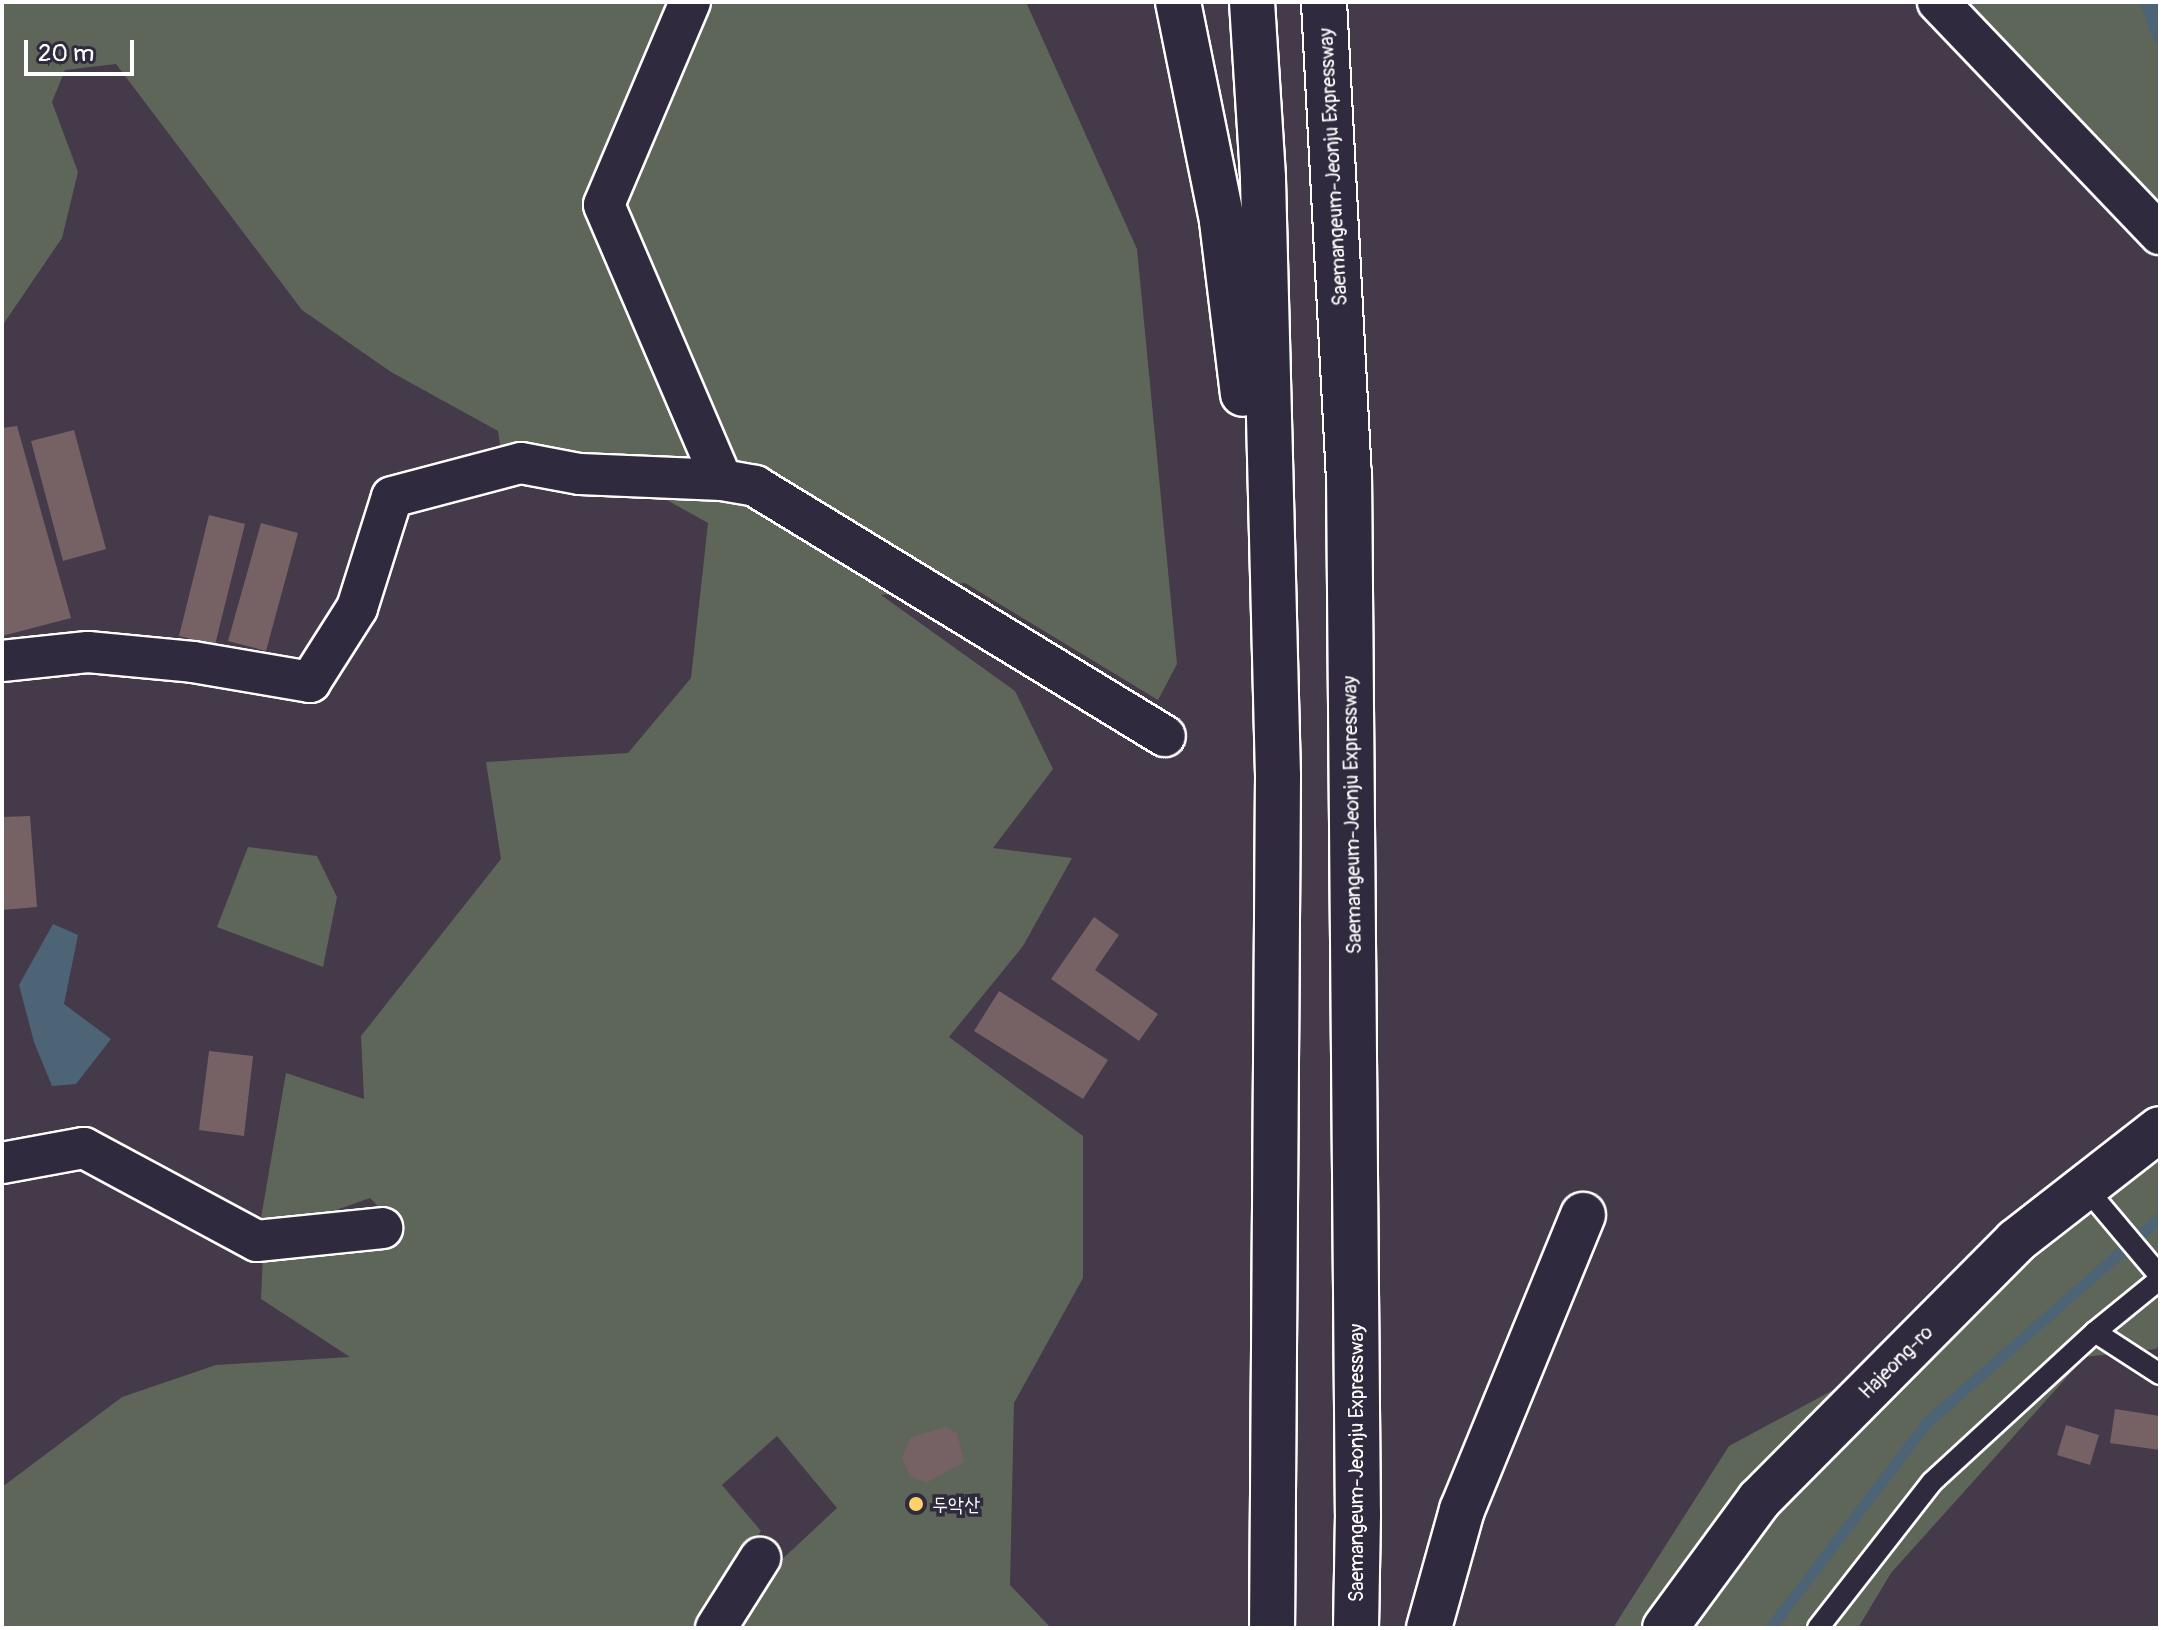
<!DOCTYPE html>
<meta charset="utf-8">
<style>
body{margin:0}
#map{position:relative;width:2162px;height:1630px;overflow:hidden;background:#443a49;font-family:Pangolin,"Poor Story",sans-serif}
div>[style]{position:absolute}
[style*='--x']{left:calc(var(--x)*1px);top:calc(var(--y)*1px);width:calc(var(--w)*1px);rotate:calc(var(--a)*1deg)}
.green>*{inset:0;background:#5e6659}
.water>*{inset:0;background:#4c6475}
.stream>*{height:11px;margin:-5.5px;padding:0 5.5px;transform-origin:5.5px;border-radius:5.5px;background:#4c6475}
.building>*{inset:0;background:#766164}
.roads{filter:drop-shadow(2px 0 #fff) drop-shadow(-2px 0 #fff) drop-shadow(0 2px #fff) drop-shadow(0 -2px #fff)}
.service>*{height:20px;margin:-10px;padding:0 10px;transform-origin:10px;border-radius:10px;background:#2f2a3d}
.minor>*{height:40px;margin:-20px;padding:0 20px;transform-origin:20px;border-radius:20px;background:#2f2a3d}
.tertiary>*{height:44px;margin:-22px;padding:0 22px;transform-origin:22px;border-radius:22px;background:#2f2a3d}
.motorway>*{height:44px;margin:-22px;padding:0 22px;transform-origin:22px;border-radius:22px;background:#2f2a3d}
.dots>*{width:22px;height:22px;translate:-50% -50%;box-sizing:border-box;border:4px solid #2f2a3d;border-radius:50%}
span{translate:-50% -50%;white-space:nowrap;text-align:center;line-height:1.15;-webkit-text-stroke:7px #2f2a3d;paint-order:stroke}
.street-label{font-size:20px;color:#fff}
.poi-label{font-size:20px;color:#fff}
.left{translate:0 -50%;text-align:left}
.frame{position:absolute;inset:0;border:4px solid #fff;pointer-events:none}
.scale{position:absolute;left:24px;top:40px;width:110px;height:36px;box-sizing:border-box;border:4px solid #fff;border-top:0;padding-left:10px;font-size:24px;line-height:28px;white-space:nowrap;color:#fff;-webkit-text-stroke:6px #2f2a3d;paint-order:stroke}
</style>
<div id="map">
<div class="green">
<div style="clip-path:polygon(2px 2px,1026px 2px,1137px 249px,1177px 664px,1158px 700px,965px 583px,881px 595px,1015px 691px,1053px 769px,993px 848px,1072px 858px,1023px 946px,949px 1037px,1083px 1136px,1083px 1278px,1014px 1403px,1010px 1585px,1051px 1628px,732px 1628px,761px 1579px,837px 1508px,777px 1436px,722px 1485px,761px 1531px,700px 1628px,2px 1628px,2px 1487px,122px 1397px,216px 1365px,350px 1357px,261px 1299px,263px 1255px,344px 1249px,402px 1231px,370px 1198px,319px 1216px,261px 1218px,286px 1073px,364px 1099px,361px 1036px,501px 859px,486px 762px,628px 753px,691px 678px,708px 523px,593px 459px,502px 457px,498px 431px,391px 372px,302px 310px,116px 64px,65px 70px,52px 102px,78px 172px,62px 238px,2px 326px)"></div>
<div style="clip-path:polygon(1961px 2px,2140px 2px,2160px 49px,2160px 216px)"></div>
<div style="clip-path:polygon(248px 847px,317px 856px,337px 897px,323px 967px,217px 927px)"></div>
<div style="clip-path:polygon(2160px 1159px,2160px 1343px,2156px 1349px,2085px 1357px,1891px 1573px,1858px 1628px,1613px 1628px,1729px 1446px,1943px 1331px)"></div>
</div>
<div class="water">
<div style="clip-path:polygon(2140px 2px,2160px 2px,2160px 49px,2150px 32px)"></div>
<div style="clip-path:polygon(53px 924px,78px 935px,64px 1004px,111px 1039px,76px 1084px,52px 1086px,34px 1042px,19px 985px)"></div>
</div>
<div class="stream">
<div style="--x:1770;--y:1628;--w:259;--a:-52.7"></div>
<div style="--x:1927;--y:1422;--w:310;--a:-41.3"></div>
</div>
<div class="building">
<div style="clip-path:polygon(17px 426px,71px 618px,2px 636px,2px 428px)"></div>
<div style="clip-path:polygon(74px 430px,106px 549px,63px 561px,31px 441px)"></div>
<div style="clip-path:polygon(209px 515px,245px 524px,215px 645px,179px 636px)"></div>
<div style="clip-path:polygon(261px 523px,298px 533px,266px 651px,228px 641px)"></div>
<div style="clip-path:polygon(30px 816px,37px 907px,2px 910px,2px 817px)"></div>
<div style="clip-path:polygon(1094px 917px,1119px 935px,1095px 970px,1158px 1014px,1139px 1041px,1051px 979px)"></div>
<div style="clip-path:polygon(999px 991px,1108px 1060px,1083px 1099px,974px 1031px)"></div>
<div style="clip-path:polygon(209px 1051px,253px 1056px,244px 1136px,199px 1130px)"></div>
<div style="clip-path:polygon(2115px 1409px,2160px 1416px,2160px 1450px,2110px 1443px)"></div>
<div style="clip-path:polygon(2066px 1425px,2099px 1435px,2090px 1465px,2057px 1455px)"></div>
<div style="clip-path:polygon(945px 1427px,957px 1433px,964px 1462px,926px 1483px,910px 1476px,902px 1458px,910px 1438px)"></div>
</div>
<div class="roads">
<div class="service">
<div style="--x:2085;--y:1187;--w:116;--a:49.9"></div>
<div style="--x:2095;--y:1332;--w:77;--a:32.9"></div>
<div style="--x:1818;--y:1628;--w:185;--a:-52"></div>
<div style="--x:1932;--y:1482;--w:222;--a:-42.6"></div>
<div style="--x:2095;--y:1332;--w:84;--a:-39.2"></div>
</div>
<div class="minor">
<div style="--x:690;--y:2;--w:220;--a:113"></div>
<div style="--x:604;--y:205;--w:299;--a:66.8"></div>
<div style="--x:1938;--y:2;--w:321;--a:46.3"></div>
<div style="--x:2;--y:661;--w:86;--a:-6"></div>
<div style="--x:88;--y:652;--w:105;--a:5.4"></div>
<div style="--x:193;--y:662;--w:119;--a:9.7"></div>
<div style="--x:310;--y:682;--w:88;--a:-57.6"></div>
<div style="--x:357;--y:608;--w:116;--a:-72.5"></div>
<div style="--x:392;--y:497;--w:133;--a:-14.8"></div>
<div style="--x:521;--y:463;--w:60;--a:10.6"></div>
<div style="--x:580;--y:474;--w:142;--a:2.4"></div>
<div style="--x:722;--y:480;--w:34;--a:10"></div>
<div style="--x:755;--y:486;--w:480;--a:31.4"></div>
<div style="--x:2;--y:1163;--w:83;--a:-10.4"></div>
<div style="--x:84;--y:1148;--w:196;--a:28.3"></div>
<div style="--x:257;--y:1241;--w:126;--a:-5.9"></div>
<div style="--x:716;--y:1628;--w:83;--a:-57.8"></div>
</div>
<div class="tertiary">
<div style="--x:1665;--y:1628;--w:159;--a:-53.7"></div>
<div style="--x:1759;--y:1500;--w:365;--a:-45.2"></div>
<div style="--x:2016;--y:1241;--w:182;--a:-37.9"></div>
</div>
<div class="motorway">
<div style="--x:1178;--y:2;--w:223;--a:78.6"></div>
<div style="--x:1222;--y:221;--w:174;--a:83.1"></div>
<div style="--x:1252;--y:2;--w:177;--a:86.4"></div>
<div style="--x:1263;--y:179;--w:597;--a:88.56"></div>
<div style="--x:1278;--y:776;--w:852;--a:90.4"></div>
<div style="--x:1324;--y:2;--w:471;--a:87"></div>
<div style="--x:1349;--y:472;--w:1042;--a:89.51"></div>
<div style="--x:1358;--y:1514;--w:114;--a:91"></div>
<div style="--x:1429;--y:1628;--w:123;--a:-74.4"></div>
<div style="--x:1462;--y:1510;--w:319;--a:-67.7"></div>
</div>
</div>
<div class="dots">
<div style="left:916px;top:1504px;background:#ffd166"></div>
</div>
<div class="street-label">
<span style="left:1333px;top:167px;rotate:-93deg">Saemangeum-Jeonju Expressway</span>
<span style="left:1352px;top:815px;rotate:-91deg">Saemangeum-Jeonju Expressway</span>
<span style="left:1896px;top:1362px;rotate:-45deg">Hajeong-ro</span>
<span style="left:1356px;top:1463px;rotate:-90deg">Saemangeum-Jeonju Expressway</span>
</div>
<div class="poi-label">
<span class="left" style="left:932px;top:1504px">두악산</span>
</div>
<div class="frame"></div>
<div class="scale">20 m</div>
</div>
